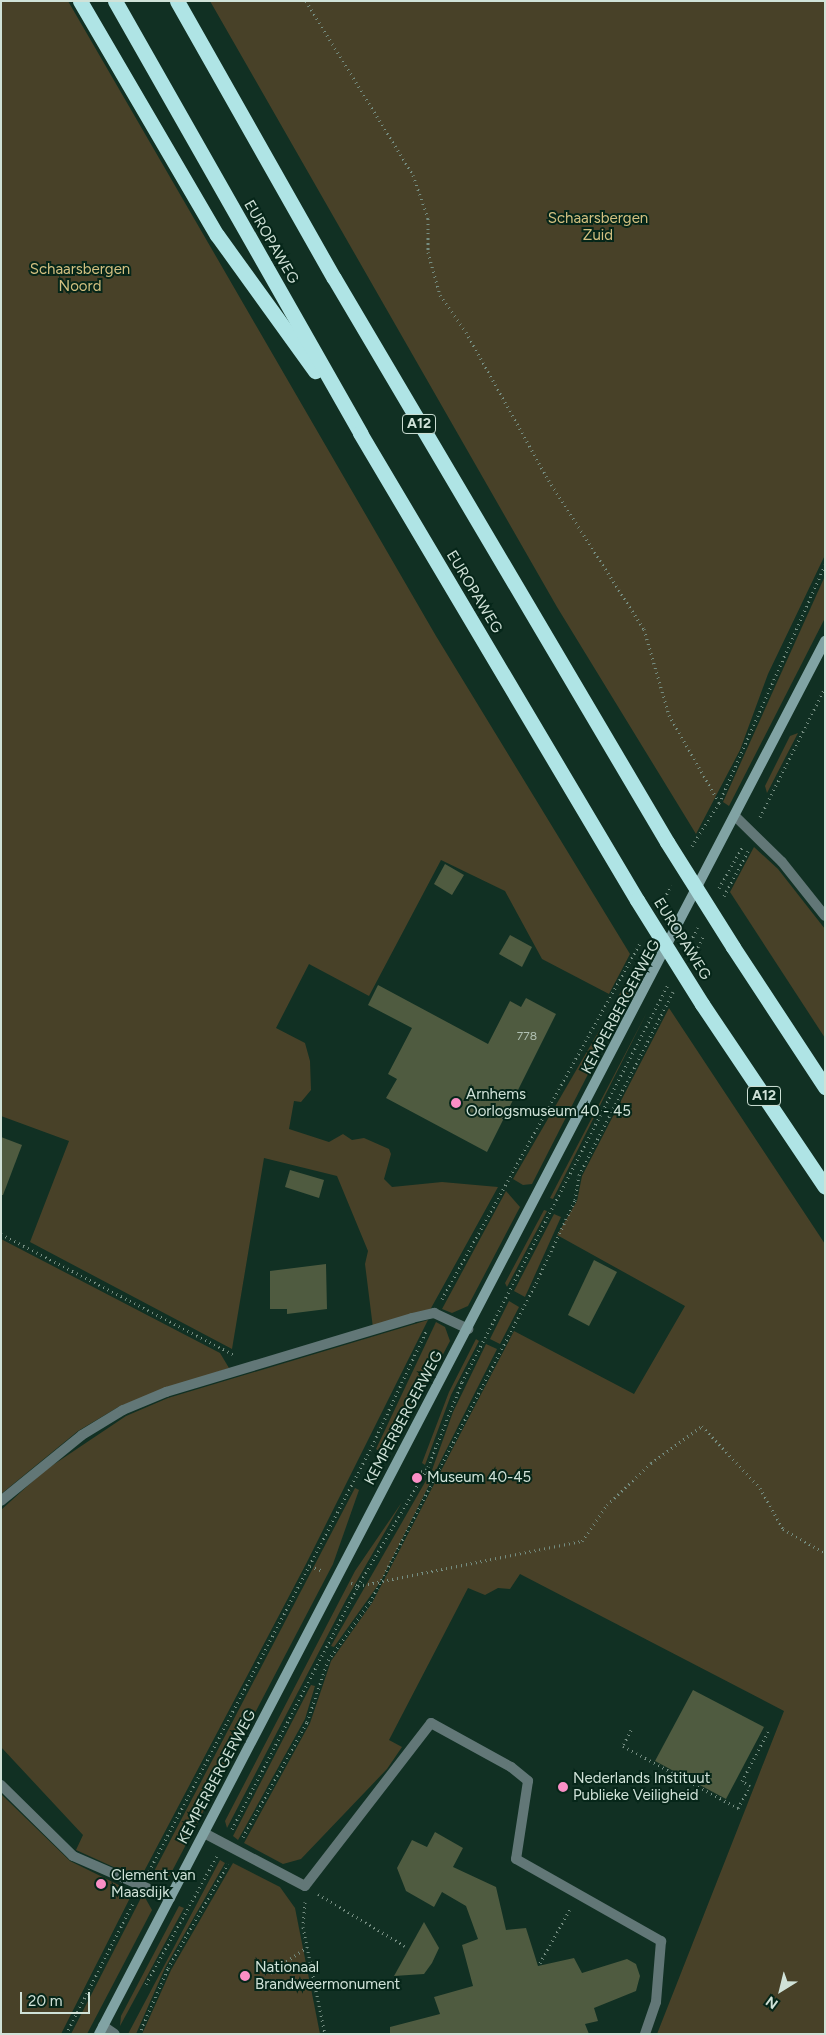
<!DOCTYPE html>
<style>
body{margin:0}
#map{position:relative;width:826px;height:2035px;overflow:hidden;background:#113023;font-family:Figtree,sans-serif}
div>[style]{position:absolute}
[style*='--x']{left:calc(var(--x)*1px);top:calc(var(--y)*1px);width:calc(var(--w)*1px);rotate:calc(var(--a)*1deg)}
.green>*{inset:0;background:#484128}
.building>*{inset:0;background:#4f5b40}
.path>*{height:3px;margin-top:-1.5px;transform-origin:0;background:repeating-linear-gradient(90deg,#758d81 0 1px,transparent 0 5px)}
.lane>*{height:10px;margin:-5px;padding:0 5px;transform-origin:5px;border-radius:5px;background:#627777}
.street>*{height:10px;margin:-5px;padding:0 5px;transform-origin:5px;border-radius:5px;background:#627777}
.secondary>*{height:10px;margin:-5px;padding:0 5px;transform-origin:5px;border-radius:5px;background:#81a3a4}
.highway>*{height:15px;margin:-7.5px;padding:0 7.5px;transform-origin:7.5px;border-radius:7.5px;background:#afe4e5}
.highway-bridge>*{height:15px;margin:-7.5px;padding:0 7.5px;transform-origin:7.5px;border-radius:7.5px;background:#afe4e5}
.dots>*{width:14px;height:14px;translate:-50% -50%;box-sizing:border-box;border:2px solid #062619;border-radius:50%}
span{translate:-50% -50%;white-space:nowrap;text-align:center;line-height:1.15;-webkit-text-stroke:4px #062619;paint-order:stroke}
.number-label{font-size:12px;color:#b0c0b2}
.number-label span{-webkit-text-stroke-width:0}
.shield-label span{padding:1px 4px;background:#062619;border:1px solid;border-radius:4px;-webkit-text-stroke-width:0}
.shield-label{font-size:14px;color:#d0e2d8;font-weight:700}
.park-label{font-size:15px;color:#d3c081}
.street-label{font-size:15px;color:#d0e2d8}
.poi-label{font-size:15px;color:#d0e2d8}
.left{translate:0 -50%;text-align:left}
.frame{position:absolute;inset:0;border:2px solid #d0e2d8;pointer-events:none}
.north{position:absolute;left:756px;top:1965px;width:50px;height:50px;-webkit-text-stroke:4px #062619;paint-order:stroke;rotate:216deg;font-size:14px;font-weight:700;line-height:20px;text-align:center;color:#d0e2d8}
.north::after{content:'';display:block;margin:auto;width:18px;height:22px;background:#d0e2d8;clip-path:polygon(50% 0,100% 100%,50% 72%,0 100%)}
.scale{position:absolute;left:20px;top:1992px;width:70px;height:22px;box-sizing:border-box;border:2px solid #d0e2d8;border-top:0;padding-left:6px;font-size:15px;line-height:18px;white-space:nowrap;color:#d0e2d8;-webkit-text-stroke:4px #062619;paint-order:stroke}
</style>
<div id="map">
<div class="green">
<div style="clip-path:polygon(1px 1px,68px 1px,436px 636px,630px 954px,609px 994px,542px 959px,505px 891px,441px 860px,369px 996px,309px 964px,276px 1028px,305px 1043px,310px 1061px,311px 1090px,301px 1102px,294px 1101px,289px 1129px,329px 1142px,343px 1134px,352px 1140px,364px 1138px,389px 1149px,391px 1154px,384px 1179px,392px 1187px,442px 1182px,498px 1187px,430px 1310px,373px 1328px,365px 1264px,368px 1251px,337px 1176px,264px 1158px,232px 1349px,30px 1242px,69px 1141px,1px 1116px)"></div>
<div style="clip-path:polygon(210px 1px,825px 1px,825px 555px,768px 674px,740px 750px,696px 834px,557px 607px)"></div>
<div style="clip-path:polygon(825px 576px,825px 618px,729px 806px,723px 802px)"></div>
<div style="clip-path:polygon(798px 733px,767px 793px,765px 786px,790px 736px)"></div>
<div style="clip-path:polygon(754px 847px,778px 869px,825px 929px,825px 1038px,730px 892px)"></div>
<div style="clip-path:polygon(635px 965px,641px 974px,618px 1015px,609px 1014px)"></div>
<div style="clip-path:polygon(669px 1008px,825px 1244px,825px 2034px,657px 2034px,784px 1711px,520px 1574px,510px 1589px,498px 1588px,485px 1595px,468px 1588px,389px 1740px,402px 1747px,387px 1769px,301px 1859px,283px 1864px,244px 1843px,310px 1723px,331px 1661px,372px 1603px,514px 1331px,634px 1394px,685px 1306px,557px 1235px,577px 1201px,582px 1176px)"></div>
<div style="clip-path:polygon(647px 1012px,553px 1199px,550px 1198px)"></div>
<div style="clip-path:polygon(603px 1024px,610px 1031px,532px 1184px,523px 1185px,513px 1179px)"></div>
<div style="clip-path:polygon(506px 1191px,520px 1207px,468px 1306px,452px 1313px,442px 1309px)"></div>
<div style="clip-path:polygon(544px 1210px,547px 1211px,507px 1287px,505px 1283px)"></div>
<div style="clip-path:polygon(554px 1214px,561px 1217px,525px 1297px,514px 1291px)"></div>
<div style="clip-path:polygon(1px 1239px,220px 1353px,229px 1368px,120px 1406px,78px 1431px,1px 1494px)"></div>
<div style="clip-path:polygon(509px 1301px,519px 1307px,500px 1344px,490px 1339px)"></div>
<div style="clip-path:polygon(428px 1320px,306px 1564px,140px 1879px,76px 1850px,83px 1835px,1px 1747px,1px 1510px,44px 1471px,126px 1416px,168px 1398px)"></div>
<div style="clip-path:polygon(436px 1322px,445px 1327px,450px 1341px,428px 1383px,379px 1451px,376px 1449px)"></div>
<div style="clip-path:polygon(476px 1339px,479px 1341px,451px 1395px,425px 1465px,422px 1463px,449px 1392px)"></div>
<div style="clip-path:polygon(486px 1344px,497px 1349px,435px 1472px,432px 1470px,453px 1412px)"></div>
<div style="clip-path:polygon(428px 1477px,432px 1479px,381px 1581px,334px 1647px,331px 1646px)"></div>
<div style="clip-path:polygon(355px 1488px,359px 1490px,333px 1564px,169px 1877px,153px 1881px,150px 1879px)"></div>
<div style="clip-path:polygon(402px 1502px,346px 1600px,227px 1828px,225px 1821px,355px 1571px)"></div>
<div style="clip-path:polygon(311px 1685px,315px 1686px,305px 1719px,238px 1840px,233px 1836px)"></div>
<div style="clip-path:polygon(1px 1794px,70px 1861px,133px 1892px,61px 2034px,1px 2034px)"></div>
<div style="clip-path:polygon(220px 1860px,225px 1863px,165px 1968px,136px 2034px,128px 2034px)"></div>
<div style="clip-path:polygon(233px 1863px,280px 1887px,295px 1908px,320px 2034px,142px 2034px,171px 1970px)"></div>
<div style="clip-path:polygon(143px 1894px,152px 1910px,87px 2034px,71px 2034px)"></div>
<div style="clip-path:polygon(179px 1906px,184px 1908px,120px 2026px,121px 2016px)"></div>
</div>
<div class="building">
<div style="clip-path:polygon(445px 864px,464px 875px,452px 895px,434px 884px)"></div>
<div style="clip-path:polygon(510px 935px,532px 947px,522px 967px,499px 954px)"></div>
<div style="clip-path:polygon(378px 985px,488px 1044px,510px 1001px,521px 1007px,526px 998px,556px 1014px,487px 1152px,386px 1098px,397px 1079px,388px 1074px,412px 1028px,368px 1005px)"></div>
<div style="clip-path:polygon(1px 1137px,22px 1145px,3px 1195px,1px 1195px)"></div>
<div style="clip-path:polygon(290px 1170px,324px 1180px,319px 1198px,285px 1187px)"></div>
<div style="clip-path:polygon(594px 1260px,617px 1272px,589px 1326px,568px 1315px)"></div>
<div style="clip-path:polygon(326px 1264px,327px 1309px,287px 1314px,287px 1309px,270px 1309px,270px 1271px)"></div>
<div style="clip-path:polygon(693px 1690px,764px 1727px,726px 1799px,655px 1761px)"></div>
<div style="clip-path:polygon(435px 1832px,463px 1848px,453px 1867px,496px 1887px,506px 1930px,526px 1928px,538px 1966px,574px 1958px,582px 1973px,627px 1959px,636px 1964px,640px 1976px,636px 1991px,594px 2008px,598px 2021px,585px 2024px,589px 2034px,390px 2034px,390px 2027px,440px 2014px,434px 1997px,473px 1986px,462px 1945px,478px 1939px,466px 1906px,442px 1892px,434px 1907px,406px 1891px,397px 1868px,412px 1840px,427px 1847px)"></div>
<div style="clip-path:polygon(424px 1922px,439px 1948px,432px 1963px,424px 1974px,394px 1976px)"></div>
</div>
<div class="path">
<div style="--x:306;--y:1;--w:204;--a:58.4"></div>
<div style="--x:413;--y:175;--w:46;--a:70.8"></div>
<div style="--x:428;--y:218;--w:34;--a:90"></div>
<div style="--x:428;--y:252;--w:45;--a:74.4"></div>
<div style="--x:440;--y:295;--w:45;--a:54.9"></div>
<div style="--x:466;--y:332;--w:165;--a:60.9"></div>
<div style="--x:546;--y:476;--w:182;--a:57.4"></div>
<div style="--x:644;--y:629;--w:90;--a:73.8"></div>
<div style="--x:669;--y:715;--w:103;--a:60.2"></div>
<div style="--x:760;--y:817;--w:144;--a:-63.3"></div>
<div style="--x:692;--y:846;--w:51;--a:-57.9"></div>
<div style="--x:719;--y:803;--w:261;--a:-66"></div>
<div style="--x:719;--y:888;--w:48;--a:-60.3"></div>
<div style="--x:724;--y:896;--w:51;--a:-61.9"></div>
<div style="--x:662;--y:903;--w:20;--a:-63"></div>
<div style="--x:688;--y:946;--w:21;--a:-62"></div>
<div style="--x:693;--y:956;--w:24;--a:-62"></div>
<div style="--x:1;--y:1234;--w:263;--a:27.4"></div>
<div style="--x:442;--y:1299;--w:409;--a:-60.9"></div>
<div style="--x:421;--y:1471;--w:16;--a:18"></div>
<div style="--x:310;--y:1566;--w:14;--a:21"></div>
<div style="--x:351;--y:1583;--w:8;--a:23"></div>
<div style="--x:358;--y:1586;--w:228;--a:-11.4"></div>
<div style="--x:582;--y:1541;--w:44;--a:-55.2"></div>
<div style="--x:607;--y:1505;--w:61;--a:-43.7"></div>
<div style="--x:651;--y:1463;--w:63;--a:-36"></div>
<div style="--x:702;--y:1426;--w:85;--a:46.9"></div>
<div style="--x:760;--y:1488;--w:47;--a:60.7"></div>
<div style="--x:783;--y:1529;--w:48;--a:29.7"></div>
<div style="--x:631;--y:1730;--w:18;--a:117"></div>
<div style="--x:623;--y:1746;--w:131;--a:28.3"></div>
<div style="--x:738;--y:1808;--w:25;--a:-61"></div>
<div style="--x:750;--y:1786;--w:9;--a:-148"></div>
<div style="--x:742;--y:1781;--w:58;--a:-62.1"></div>
<div style="--x:232;--y:1829;--w:274;--a:-62.6"></div>
<div style="--x:358;--y:1586;--w:138;--a:-59.5"></div>
<div style="--x:428;--y:1467;--w:92;--a:-68.2"></div>
<div style="--x:462;--y:1382;--w:448;--a:-62.6"></div>
<div style="--x:243;--y:1837;--w:132;--a:-60.9"></div>
<div style="--x:307;--y:1722;--w:65;--a:-71.3"></div>
<div style="--x:328;--y:1660;--w:72;--a:-54.1"></div>
<div style="--x:370;--y:1602;--w:360;--a:-62.5"></div>
<div style="--x:536;--y:1283;--w:92;--a:-64.8"></div>
<div style="--x:575;--y:1200;--w:25;--a:-81"></div>
<div style="--x:579;--y:1175;--w:206;--a:-62.8"></div>
<div style="--x:149;--y:1871;--w:480;--a:-62.3"></div>
<div style="--x:372;--y:1446;--w:127;--a:-64.8"></div>
<div style="--x:318;--y:1894;--w:101;--a:30.9"></div>
<div style="--x:305;--y:1902;--w:25;--a:95"></div>
<div style="--x:303;--y:1927;--w:109;--a:78.4"></div>
<div style="--x:540;--y:1963;--w:64;--a:-61"></div>
<div style="--x:270;--y:1973;--w:45;--a:-35.1"></div>
<div style="--x:146;--y:1984;--w:146;--a:-61"></div>
<div style="--x:66;--y:2034;--w:149;--a:-62.9"></div>
<div style="--x:139;--y:2034;--w:72;--a:-66.3"></div>
<div style="--x:168;--y:1968;--w:120;--a:-60"></div>
</div>
<div class="lane">
<div style="--x:1;--y:1501;--w:104;--a:-39.2"></div>
<div style="--x:82;--y:1435;--w:48;--a:-31.4"></div>
<div style="--x:123;--y:1410;--w:47;--a:-22.7"></div>
<div style="--x:166;--y:1392;--w:257;--a:-16.7"></div>
<div style="--x:412;--y:1318;--w:23;--a:-13"></div>
<div style="--x:434;--y:1313;--w:38;--a:25"></div>
<div style="--x:1;--y:1785;--w:101;--a:44.6"></div>
<div style="--x:73;--y:1856;--w:106;--a:23.4"></div>
<div style="--x:204;--y:1833;--w:114;--a:27.7"></div>
<div style="--x:305;--y:1886;--w:206;--a:-52.3"></div>
<div style="--x:431;--y:1723;--w:91;--a:28.8"></div>
<div style="--x:511;--y:1767;--w:22;--a:39"></div>
<div style="--x:528;--y:1781;--w:79;--a:98.7"></div>
<div style="--x:516;--y:1859;--w:167;--a:29.5"></div>
<div style="--x:661;--y:1941;--w:61;--a:94.7"></div>
<div style="--x:656;--y:2002;--w:34;--a:109"></div>
<div style="--x:103;--y:2026;--w:14;--a:34"></div>
</div>
<div class="street">
<div style="--x:736;--y:817;--w:64;--a:44.4"></div>
<div style="--x:782;--y:862;--w:69;--a:51.5"></div>
</div>
<div class="secondary">
<div style="--x:99;--y:2034;--w:1571;--a:-62.47"></div>
</div>
<div class="highway">
<div style="--x:80;--y:1;--w:271;--a:59.7"></div>
<div style="--x:217;--y:235;--w:168;--a:54.2"></div>
<div style="--x:115;--y:1;--w:497;--a:60.4"></div>
<div style="--x:360;--y:433;--w:543;--a:59.33"></div>
<div style="--x:177;--y:1;--w:318;--a:60.5"></div>
<div style="--x:334;--y:278;--w:655;--a:59.44"></div>
<div style="--x:733;--y:947;--w:168;--a:56.7"></div>
<div style="--x:702;--y:1004;--w:220;--a:56.1"></div>
</div>
<div class="highway-bridge">
<div style="--x:667;--y:842;--w:124;--a:57.8"></div>
<div style="--x:637;--y:900;--w:123;--a:58"></div>
</div>
<div class="dots">
<div style="left:456px;top:1103px;background:#fa8fc6"></div>
<div style="left:417px;top:1478px;background:#fa8fc6"></div>
<div style="left:563px;top:1787px;background:#fa8fc6"></div>
<div style="left:101px;top:1884px;background:#fa8fc6"></div>
<div style="left:245px;top:1976px;background:#fa8fc6"></div>
</div>
<div class="number-label">
<span style="left:527px;top:1037px">778</span>
</div>
<div class="shield-label">
<span style="left:419px;top:424px">A12</span>
<span style="left:764px;top:1096px">A12</span>
</div>
<div class="park-label">
<span style="left:598px;top:227px">Schaarsbergen<br>Zuid</span>
<span style="left:80px;top:278px">Schaarsbergen<br>Noord</span>
</div>
<div class="street-label">
<span style="left:271px;top:242px;rotate:60deg">EUROPAWEG</span>
<span style="left:474px;top:592px;rotate:59deg">EUROPAWEG</span>
<span style="left:682px;top:939px;rotate:58deg">EUROPAWEG</span>
<span style="left:621px;top:1007px;rotate:-62deg">KEMPERBERGERWEG</span>
<span style="left:404px;top:1418px;rotate:-62deg">KEMPERBERGERWEG</span>
<span style="left:217px;top:1777px;rotate:-62deg">KEMPERBERGERWEG</span>
</div>
<div class="poi-label">
<span class="left" style="left:466px;top:1103px">Arnhems<br>Oorlogsmuseum 40 - 45</span>
<span class="left" style="left:427px;top:1478px">Museum 40-45</span>
<span class="left" style="left:573px;top:1787px">Nederlands Instituut<br>Publieke Veiligheid</span>
<span class="left" style="left:111px;top:1884px">Clement van<br>Maasdijk</span>
<span class="left" style="left:255px;top:1976px">Nationaal<br>Brandweermonument</span>
</div>
<div class="frame"></div>
<div class="north">N</div>
<div class="scale">20 m</div>
</div>
